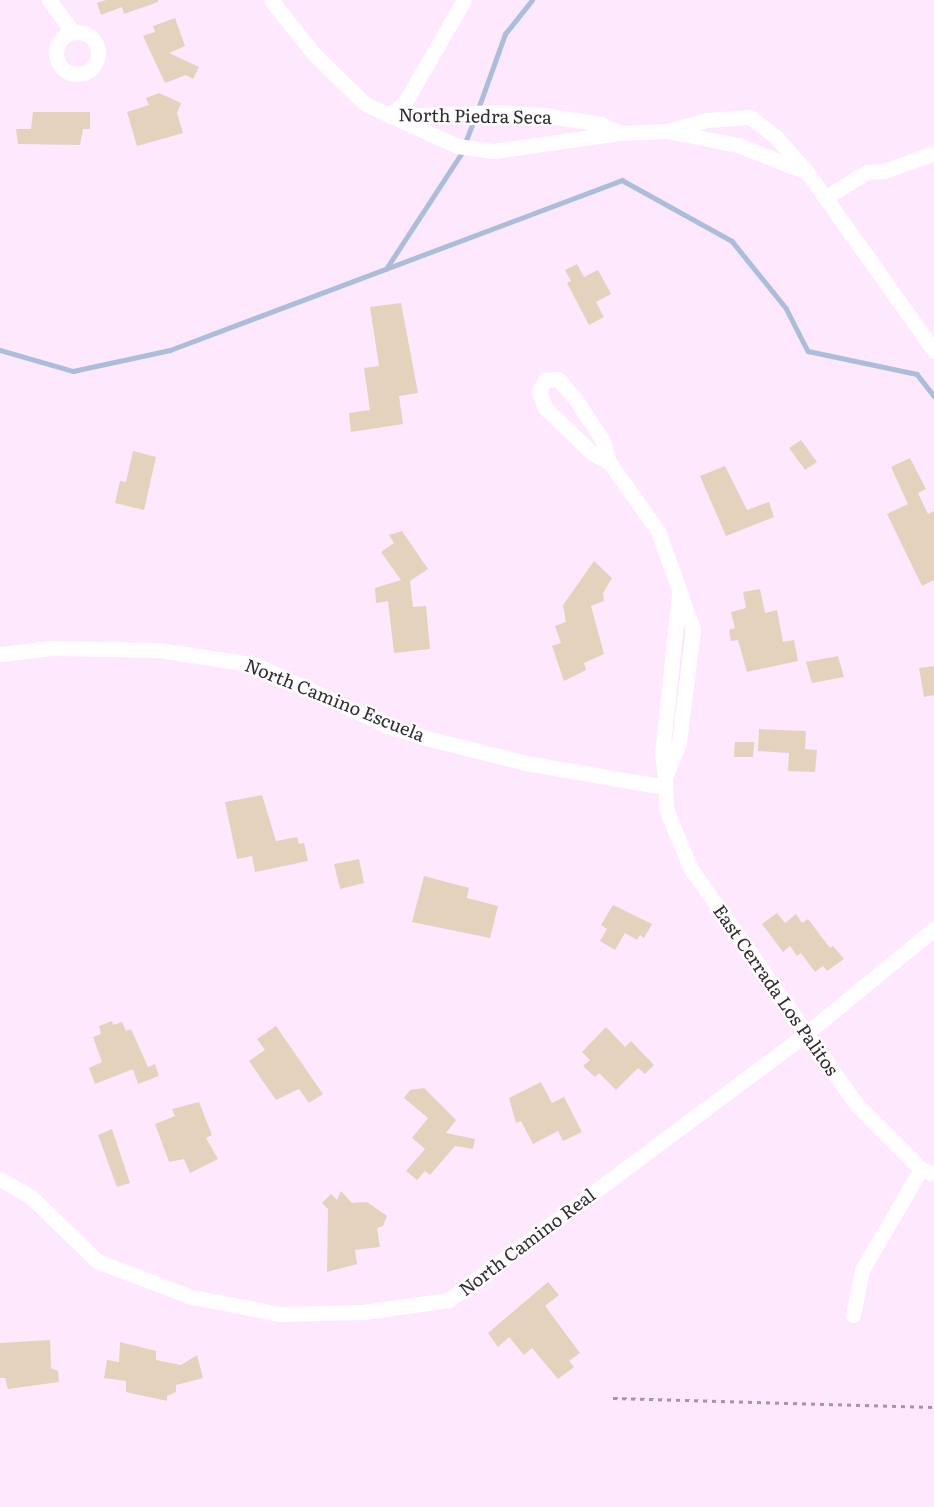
<!DOCTYPE html>
<style>
body{margin:0}
#map{position:relative;width:934px;height:1507px;overflow:hidden;background:#fee8fd;font-family:Literata,serif}
div>[style]{position:absolute}
[style*='--x']{left:calc(var(--x)*1px);top:calc(var(--y)*1px);width:calc(var(--w)*1px);rotate:calc(var(--a)*1deg)}
.stream>*{height:4.5px;margin:-2.25px;padding:0 2.25px;transform-origin:2.25px;border-radius:2.25px;background:#aabedc}
.building>*{inset:0;background:#e5d2bc}
.path>*{height:3px;margin-top:-1.5px;transform-origin:0;background:repeating-linear-gradient(90deg,#a595a4 0 4.5px,transparent 0 9px)}
.minor>*{height:15px;margin:-7.5px;padding:0 7.5px;transform-origin:7.5px;border-radius:7.5px;background:#fff}
.minor>.ring{margin:-7.5px;padding:0;box-sizing:content-box;background:none;border:15px solid #fff;border-radius:50%}
span{translate:-50% -50%;white-space:nowrap;text-align:center;line-height:1.15;-webkit-text-stroke:5px #fdfdfd;paint-order:stroke}
.street-label{font-size:18px;color:#332b33}
</style>
<div id="map">
<div class="stream">
<div style="--x:478;--y:109;--w:80;--a:-70.2"></div>
<div style="--x:505;--y:34;--w:43;--a:-51.5"></div>
<div style="--x:465;--y:143;--w:28;--a:-69"></div>
<div style="--x:386;--y:269;--w:141;--a:-56.9"></div>
<div style="--x:0;--y:350;--w:76;--a:16"></div>
<div style="--x:73;--y:371;--w:99;--a:-12.2"></div>
<div style="--x:170;--y:350;--w:483;--a:-20.6"></div>
<div style="--x:622;--y:180;--w:126;--a:29"></div>
<div style="--x:732;--y:241;--w:86;--a:51.1"></div>
<div style="--x:786;--y:308;--w:48;--a:62.9"></div>
<div style="--x:808;--y:351;--w:111;--a:11.9"></div>
<div style="--x:917;--y:374;--w:28;--a:52"></div>
</div>
<div class="building">
<div style="clip-path:polygon(106px 0,158px 0,158px 2px,124px 14px,122px 7px,101px 15px,97px 3px)"></div>
<div style="clip-path:polygon(175px 18px,185px 46px,169px 53px,199px 67px,193px 79px,186px 75px,165px 83px,143px 36px,155px 32px,153px 26px)"></div>
<div style="clip-path:polygon(159px 93px,181px 103px,177px 113px,183px 133px,137px 146px,127px 112px,149px 105px,146px 98px)"></div>
<div style="clip-path:polygon(33px 112px,90px 112px,90px 129px,83px 129px,80px 145px,18px 144px,16px 129px,31px 129px)"></div>
<div style="clip-path:polygon(577px 264px,584px 277px,598px 270px,611px 294px,596px 302px,604px 317px,589px 325px,567px 283px,571px 281px,565px 270px)"></div>
<div style="clip-path:polygon(401px 303px,418px 393px,399px 396px,403px 424px,351px 432px,349px 413px,370px 410px,364px 368px,379px 366px,370px 307px)"></div>
<div style="clip-path:polygon(801px 440px,817px 462px,805px 470px,789px 448px)"></div>
<div style="clip-path:polygon(133px 451px,156px 457px,144px 510px,115px 503px,120px 481px,126px 482px)"></div>
<div style="clip-path:polygon(910px 458px,926px 489px,918px 493px,928px 514px,934px 511px,934px 580px,922px 586px,887px 514px,908px 504px,891px 467px)"></div>
<div style="clip-path:polygon(725px 466px,747px 510px,769px 502px,774px 517px,726px 536px,700px 476px)"></div>
<div style="clip-path:polygon(402px 531px,428px 569px,410px 581px,413px 607px,426px 606px,430px 649px,394px 653px,388px 601px,376px 603px,375px 588px,401px 580px,381px 552px,394px 543px,389px 535px)"></div>
<div style="clip-path:polygon(594px 561px,612px 578px,603px 593px,604px 601px,591px 606px,604px 654px,584px 663px,586px 670px,564px 681px,552px 646px,561px 643px,555px 626px,566px 622px,563px 605px)"></div>
<div style="clip-path:polygon(760px 589px,765px 613px,777px 610px,783px 642px,794px 640px,798px 661px,747px 672px,738px 640px,731px 641px,729px 630px,735px 628px,731px 612px,746px 608px,743px 592px)"></div>
<div style="clip-path:polygon(838px 656px,844px 677px,812px 683px,806px 662px)"></div>
<div style="clip-path:polygon(934px 666px,934px 695px,924px 697px,919px 668px)"></div>
<div style="clip-path:polygon(759px 729px,806px 731px,805px 749px,817px 750px,815px 772px,788px 771px,789px 753px,758px 751px)"></div>
<div style="clip-path:polygon(735px 742px,754px 742px,753px 757px,734px 757px)"></div>
<div style="clip-path:polygon(262px 795px,276px 841px,297px 837px,299px 844px,304px 843px,308px 861px,255px 872px,252px 856px,237px 859px,225px 802px)"></div>
<div style="clip-path:polygon(359px 859px,364px 883px,340px 889px,334px 864px)"></div>
<div style="clip-path:polygon(424px 876px,469px 888px,467px 898px,498px 906px,490px 938px,412px 922px)"></div>
<div style="clip-path:polygon(613px 905px,652px 924px,644px 938px,640px 935px,637px 940px,625px 933px,615px 950px,600px 941px,607px 929px,601px 925px)"></div>
<div style="clip-path:polygon(777px 913px,785px 923px,796px 914px,802px 923px,808px 919px,830px 948px,833px 946px,844px 959px,827px 971px,823px 966px,815px 972px,801px 953px,797px 956px,790px 946px,783px 952px,762px 924px)"></div>
<div style="clip-path:polygon(112px 1021px,113px 1025px,122px 1022px,126px 1031px,131px 1029px,148px 1067px,155px 1064px,159px 1076px,138px 1084px,133px 1069px,95px 1084px,89px 1068px,102px 1062px,93px 1037px,101px 1034px,99px 1026px)"></div>
<div style="clip-path:polygon(276px 1026px,323px 1094px,309px 1103px,299px 1089px,276px 1100px,249px 1061px,265px 1050px,257px 1039px)"></div>
<div style="clip-path:polygon(606px 1027px,625px 1047px,631px 1041px,654px 1065px,645px 1074px,638px 1068px,616px 1090px,599px 1073px,595px 1077px,583px 1066px,590px 1060px,582px 1052px)"></div>
<div style="clip-path:polygon(541px 1082px,552px 1103px,564px 1097px,582px 1132px,563px 1141px,558px 1131px,533px 1144px,521px 1121px,516px 1123px,509px 1098px)"></div>
<div style="clip-path:polygon(424px 1088px,456px 1120px,446px 1133px,475px 1139px,473px 1149px,455px 1146px,430px 1175px,425px 1171px,417px 1180px,406px 1171px,425px 1149px,412px 1138px,428px 1118px,404px 1098px,410px 1090px)"></div>
<div style="clip-path:polygon(199px 1102px,212px 1135px,206px 1138px,218px 1159px,190px 1173px,184px 1159px,169px 1162px,155px 1124px,175px 1116px,172px 1109px)"></div>
<div style="clip-path:polygon(112px 1129px,130px 1183px,117px 1187px,98px 1135px)"></div>
<div style="clip-path:polygon(341px 1191px,352px 1203px,367px 1202px,387px 1216px,383px 1226px,377px 1228px,380px 1247px,355px 1250px,357px 1264px,327px 1272px,328px 1209px,322px 1203px,331px 1194px,337px 1200px)"></div>
<div style="clip-path:polygon(548px 1282px,559px 1295px,545px 1306px,580px 1353px,569px 1361px,574px 1367px,558px 1379px,532px 1348px,524px 1355px,509px 1337px,498px 1347px,488px 1333px)"></div>
<div style="clip-path:polygon(50px 1340px,51px 1368px,58px 1371px,59px 1382px,8px 1389px,5px 1378px,0 1378px,0 1343px)"></div>
<div style="clip-path:polygon(120px 1342px,156px 1351px,156px 1360px,181px 1365px,197px 1355px,203px 1378px,176px 1385px,176px 1392px,167px 1396px,167px 1401px,126px 1392px,126px 1381px,104px 1378px,107px 1360px,119px 1362px)"></div>
</div>
<div class="path">
<div style="--x:613;--y:1398;--w:321;--a:1.6"></div>
</div>
<div class="minor">
<div style="--x:49;--y:0;--w:40;--a:53"></div>
<div style="--x:271;--y:0;--w:69;--a:51.5"></div>
<div style="--x:314;--y:54;--w:71;--a:44.4"></div>
<div style="--x:365;--y:104;--w:101;--a:24.5"></div>
<div style="--x:457;--y:146;--w:37;--a:8"></div>
<div style="--x:494;--y:151;--w:126;--a:-8.2"></div>
<div style="--x:619;--y:133;--w:48;--a:-2.4"></div>
<div style="--x:667;--y:131;--w:72;--a:11.2"></div>
<div style="--x:738;--y:145;--w:74;--a:21.4"></div>
<div style="--x:807;--y:172;--w:47;--a:-131.5"></div>
<div style="--x:776;--y:137;--w:33;--a:-142"></div>
<div style="--x:750;--y:117;--w:43;--a:176"></div>
<div style="--x:707;--y:120;--w:41;--a:164.6"></div>
<div class="ring" style="left:56px;top:32px;width:27px;height:27px"></div>
<div style="--x:390;--y:116;--w:24;--a:-45"></div>
<div style="--x:407;--y:99;--w:114;--a:-60.1"></div>
<div style="--x:396;--y:116;--w:100;--a:-2.3"></div>
<div style="--x:496;--y:112;--w:47;--a:3.7"></div>
<div style="--x:543;--y:115;--w:59;--a:8.8"></div>
<div style="--x:601;--y:124;--w:19;--a:25"></div>
<div style="--x:807;--y:172;--w:219;--a:54.6"></div>
<div style="--x:828;--y:196;--w:46;--a:-31.6"></div>
<div style="--x:867;--y:172;--w:17;--a:-3"></div>
<div style="--x:884;--y:171;--w:53;--a:-19.8"></div>
<div style="--x:609;--y:462;--w:19;--a:-152"></div>
<div style="--x:592;--y:453;--w:65;--a:-136.2"></div>
<div style="--x:545;--y:408;--w:18;--a:-109"></div>
<div style="--x:539;--y:391;--w:13;--a:-61"></div>
<div style="--x:545;--y:380;--w:13;--a:-4"></div>
<div style="--x:558;--y:379;--w:28;--a:49"></div>
<div style="--x:576;--y:400;--w:49;--a:56.6"></div>
<div style="--x:603;--y:441;--w:22;--a:74"></div>
<div style="--x:609;--y:462;--w:85;--a:54.6"></div>
<div style="--x:658;--y:531;--w:104;--a:70.3"></div>
<div style="--x:693;--y:629;--w:115;--a:97"></div>
<div style="--x:679;--y:743;--w:37;--a:112"></div>
<div style="--x:665;--y:777;--w:23;--a:-97"></div>
<div style="--x:662;--y:754;--w:159;--a:-83.9"></div>
<div style="--x:0;--y:654;--w:52;--a:-6.6"></div>
<div style="--x:52;--y:648;--w:107;--a:1.1"></div>
<div style="--x:159;--y:650;--w:98;--a:8.8"></div>
<div style="--x:256;--y:665;--w:145;--a:24.8"></div>
<div style="--x:388;--y:726;--w:44;--a:17.2"></div>
<div style="--x:430;--y:739;--w:99;--a:14"></div>
<div style="--x:526;--y:763;--w:141;--a:9.8"></div>
<div style="--x:665;--y:777;--w:32;--a:88"></div>
<div style="--x:666;--y:809;--w:65;--a:67.4"></div>
<div style="--x:691;--y:869;--w:287;--a:54.9"></div>
<div style="--x:856;--y:1104;--w:92;--a:45"></div>
<div style="--x:921;--y:1169;--w:14;--a:21"></div>
<div style="--x:0;--y:1179;--w:34;--a:30"></div>
<div style="--x:30;--y:1196;--w:93;--a:44.1"></div>
<div style="--x:97;--y:1261;--w:102;--a:20.8"></div>
<div style="--x:192;--y:1297;--w:90;--a:10.9"></div>
<div style="--x:280;--y:1314;--w:83;--a:-1.4"></div>
<div style="--x:363;--y:1312;--w:87;--a:-7.9"></div>
<div style="--x:449;--y:1300;--w:448;--a:-36.7"></div>
<div style="--x:808;--y:1032;--w:163;--a:-39.3"></div>
<div style="--x:853;--y:1315;--w:46;--a:-78.7"></div>
<div style="--x:862;--y:1270;--w:117;--a:-59.7"></div>
</div>
<div class="street-label">
<span style="left:475px;top:116px;rotate:1deg">North Piedra Seca</span>
<span style="left:335px;top:700px;rotate:22deg">North Camino Escuela</span>
<span style="left:776px;top:990px;rotate:55deg">East Cerrada Los Palitos</span>
<span style="left:527px;top:1242px;rotate:-37deg">North Camino Real</span>
</div>
</div>
